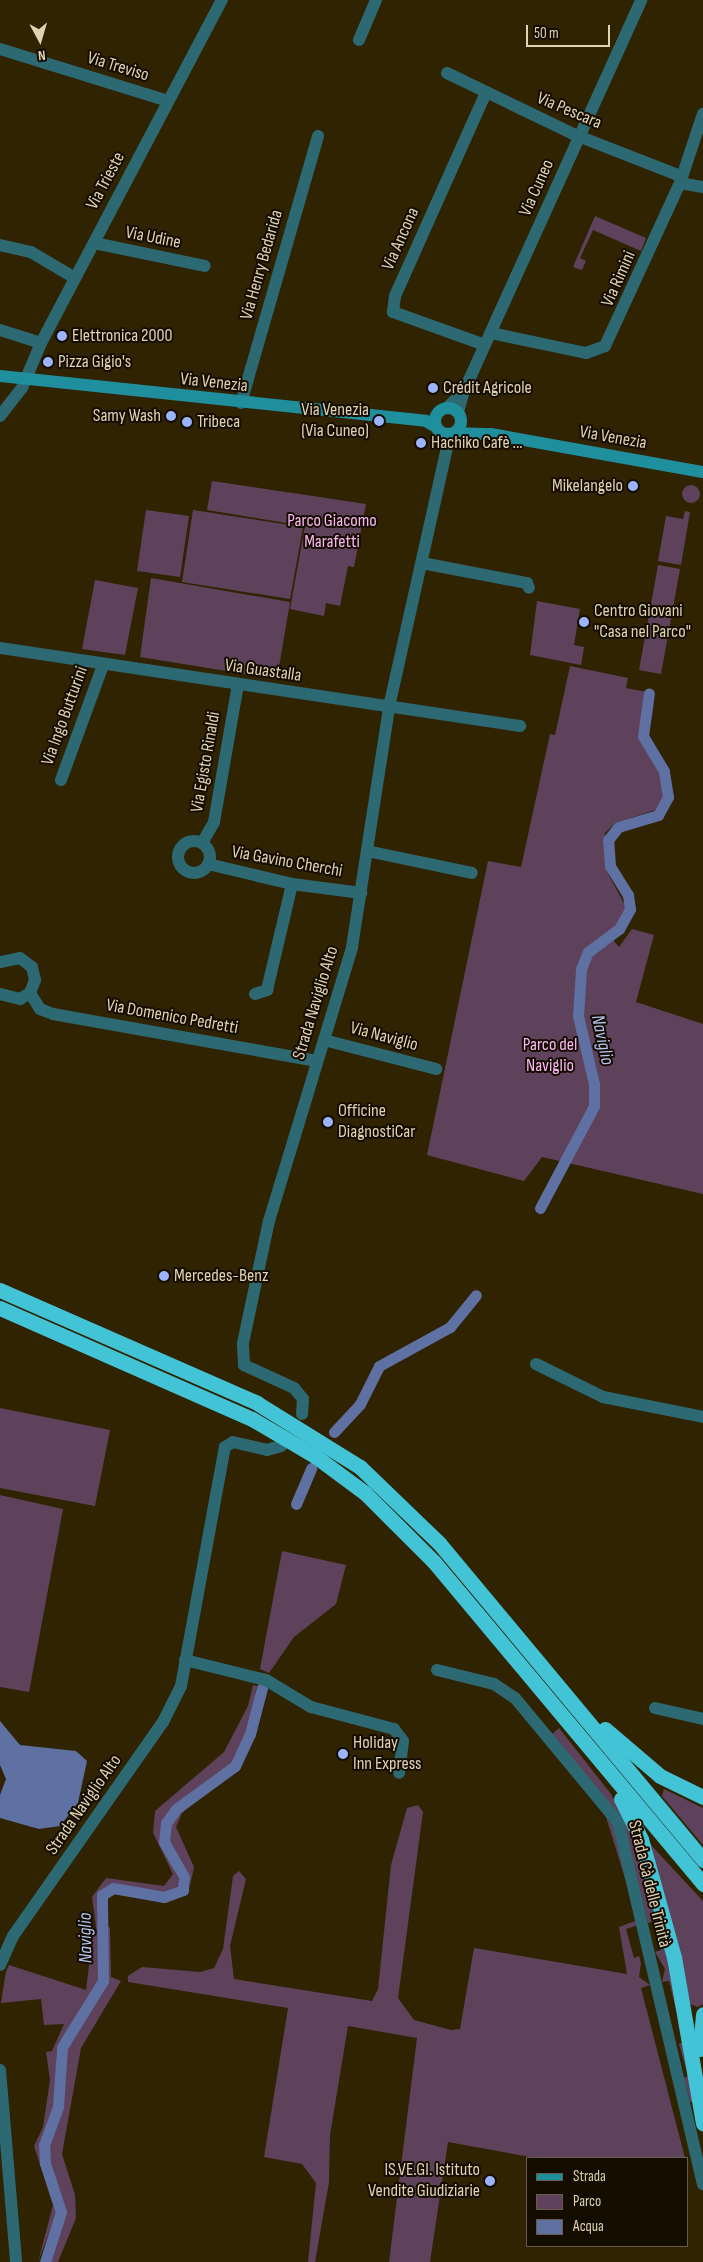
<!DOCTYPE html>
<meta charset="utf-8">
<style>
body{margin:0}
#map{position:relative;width:703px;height:2262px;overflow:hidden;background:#2f2302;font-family:"Sofia Sans Condensed",sans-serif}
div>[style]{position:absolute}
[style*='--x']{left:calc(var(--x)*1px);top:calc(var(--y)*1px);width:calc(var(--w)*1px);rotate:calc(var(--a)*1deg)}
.green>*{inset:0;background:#5e425c}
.round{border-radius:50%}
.water>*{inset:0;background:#5f70a2}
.canal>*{height:11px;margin:-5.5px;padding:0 5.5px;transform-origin:5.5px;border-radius:5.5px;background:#5f70a2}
.street>*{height:12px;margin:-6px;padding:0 6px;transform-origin:6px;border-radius:6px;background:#2d6972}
.street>.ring{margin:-6px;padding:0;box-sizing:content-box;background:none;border:12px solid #2d6972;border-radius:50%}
.secondary>*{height:12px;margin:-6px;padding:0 6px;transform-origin:6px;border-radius:6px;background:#1f8f9e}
.secondary>.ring{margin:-6px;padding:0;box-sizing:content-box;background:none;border:12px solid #1f8f9e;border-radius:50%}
.highway>*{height:15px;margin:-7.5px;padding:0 7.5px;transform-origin:7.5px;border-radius:7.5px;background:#42c3d6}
.dots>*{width:14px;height:14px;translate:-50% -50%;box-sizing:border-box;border:2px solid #150c00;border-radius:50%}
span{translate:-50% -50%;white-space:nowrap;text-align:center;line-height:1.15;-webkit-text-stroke:4px #150c00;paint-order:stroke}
.street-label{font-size:18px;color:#dfd3b4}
.poi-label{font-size:18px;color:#dfd3b4}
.left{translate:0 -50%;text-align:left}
.right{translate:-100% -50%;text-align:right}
.park-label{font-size:18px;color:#fab7f5}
.water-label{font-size:19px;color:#b4c5f2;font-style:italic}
.legend{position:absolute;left:526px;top:2157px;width:162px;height:90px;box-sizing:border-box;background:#150c00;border:1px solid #665c48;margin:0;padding:6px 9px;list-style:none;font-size:15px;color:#dfd3b4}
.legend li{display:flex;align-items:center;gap:10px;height:25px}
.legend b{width:25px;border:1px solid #665c48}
.north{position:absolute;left:15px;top:15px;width:50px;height:50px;-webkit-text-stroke:4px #150c00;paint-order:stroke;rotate:174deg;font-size:14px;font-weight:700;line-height:20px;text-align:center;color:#dfd3b4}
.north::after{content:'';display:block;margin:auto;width:18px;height:22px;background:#dfd3b4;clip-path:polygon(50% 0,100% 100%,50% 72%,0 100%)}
.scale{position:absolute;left:526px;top:25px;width:84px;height:22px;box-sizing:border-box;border:2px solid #dfd3b4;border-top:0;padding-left:6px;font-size:15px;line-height:18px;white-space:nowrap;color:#dfd3b4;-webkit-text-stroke:4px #150c00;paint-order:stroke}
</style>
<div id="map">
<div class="green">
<div style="clip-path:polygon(595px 216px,646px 238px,641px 251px,593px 230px,580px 258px,586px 261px,582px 270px,573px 267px)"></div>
<div style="clip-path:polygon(212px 481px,366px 504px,354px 567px,348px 566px,340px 606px,326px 603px,324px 616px,290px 609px,305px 526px,207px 510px)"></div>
<div class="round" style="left:682px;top:485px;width:18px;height:18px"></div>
<div style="clip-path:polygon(146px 510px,189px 516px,180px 577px,137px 571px)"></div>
<div style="clip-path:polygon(193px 510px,303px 527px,290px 599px,182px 582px)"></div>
<div style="clip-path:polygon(685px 511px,690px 512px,681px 565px,658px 561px,666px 516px,683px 519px)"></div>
<div style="clip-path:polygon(658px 565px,680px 569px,661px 674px,639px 670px)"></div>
<div style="clip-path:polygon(151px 578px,290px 602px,277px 679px,140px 657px)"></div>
<div style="clip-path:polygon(95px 580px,138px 588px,125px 655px,82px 649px)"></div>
<div style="clip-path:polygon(537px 601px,580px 609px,574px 645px,584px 647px,581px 665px,530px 655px)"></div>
<div style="clip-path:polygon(570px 666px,628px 678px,626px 688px,647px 692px,638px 736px,661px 774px,663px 797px,655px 810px,615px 823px,605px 833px,606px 870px,627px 909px,623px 921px,607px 933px,619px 947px,632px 929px,654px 935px,636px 1002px,703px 1024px,703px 1194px,542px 1157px,524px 1181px,427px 1155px,488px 861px,521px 867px,550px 734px,555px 735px)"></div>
<div style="clip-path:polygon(0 1408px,110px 1430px,95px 1506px,0 1488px)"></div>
<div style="clip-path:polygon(0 1495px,63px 1509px,29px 1692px,0 1687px)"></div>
<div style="clip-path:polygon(282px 1551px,346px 1565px,336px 1604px,294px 1637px,269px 1673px,260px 1669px)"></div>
<div style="clip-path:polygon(253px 1685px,257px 1686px,251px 1721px,234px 1763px,176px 1804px,162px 1822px,161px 1842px,181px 1885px,164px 1894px,114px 1883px,98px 1896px,101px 1976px,87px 2006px,57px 2045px,54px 2109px,41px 2142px,57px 2212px,38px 2262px,53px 2205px,34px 2146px,43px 2127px,50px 2080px,46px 2052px,52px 2051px,64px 2024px,44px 2025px,41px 1999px,1px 2003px,6px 1971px,9px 1965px,86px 1990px,93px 1933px,97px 1934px,92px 1897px,106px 1878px,164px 1886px,173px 1874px,153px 1833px,155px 1811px,224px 1752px,248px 1706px)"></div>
<div style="clip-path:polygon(559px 1728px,611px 1794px,638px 1845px,675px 1980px,695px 2102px,690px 2102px,684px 2078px,688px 2076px,679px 2044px,684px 2042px,669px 1981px,662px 1982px,665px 1969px,655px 1952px,661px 1950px,654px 1921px,648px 1923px,625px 1830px,551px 1735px)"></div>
<div style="clip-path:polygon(664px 1789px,703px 1808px,703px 1845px,662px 1796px)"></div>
<div style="clip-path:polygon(202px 1795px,182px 1813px,176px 1827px,194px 1867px,190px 1886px,188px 1873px,169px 1847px,167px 1830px,179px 1811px)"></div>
<div style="clip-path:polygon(418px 1805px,423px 1812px,398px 1998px,414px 2020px,451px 2030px,460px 2029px,474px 1948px,627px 1974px,619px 1927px,638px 1920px,606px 1817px,611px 1814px,641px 1924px,626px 1929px,634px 1958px,639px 1956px,641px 1963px,639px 1977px,650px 1985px,641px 1988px,685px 2158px,536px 2158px,448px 2142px,430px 2262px,389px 2262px,417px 2038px,348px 2026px,330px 2135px,329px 2182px,315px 2262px,308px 2262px,316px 2183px,302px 2164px,264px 2157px,288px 2008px,128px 1982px,128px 1976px,142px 1967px,200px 1972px,214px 1968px,223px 1949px,233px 1876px,239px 1871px,246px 1879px,230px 1946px,234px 1979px,372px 2001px,378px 1989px,391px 1865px,407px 1808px)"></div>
<div style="clip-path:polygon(650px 1844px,703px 1901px,703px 2004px,698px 2007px,690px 2004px)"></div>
<div style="clip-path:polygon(104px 1921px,110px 1928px,111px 1977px,121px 1981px,81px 2048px,62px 2154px,75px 2195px,76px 2218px,58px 2262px,50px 2262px,65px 2211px,47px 2149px,62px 2109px,64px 2052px,108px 1979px)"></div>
</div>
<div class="water">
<div style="clip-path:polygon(0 1721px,20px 1745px,76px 1751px,87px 1761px,78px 1803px,60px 1826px,39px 1829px,0 1818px,0 1795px,6px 1779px,0 1765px)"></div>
</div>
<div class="canal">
<div style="--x:540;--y:1208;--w:115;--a:-62.1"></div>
<div style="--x:594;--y:1106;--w:22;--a:-90"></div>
<div style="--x:594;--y:1084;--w:70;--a:-103.2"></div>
<div style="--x:578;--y:1016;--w:47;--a:-86.3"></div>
<div style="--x:581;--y:969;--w:18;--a:-68"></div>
<div style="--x:588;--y:952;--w:39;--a:-37"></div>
<div style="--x:619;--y:929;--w:23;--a:-61"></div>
<div style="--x:630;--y:909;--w:14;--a:-98"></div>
<div style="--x:628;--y:895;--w:34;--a:-122"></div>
<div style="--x:610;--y:866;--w:26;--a:-94"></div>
<div style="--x:608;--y:840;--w:16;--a:-52"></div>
<div style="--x:618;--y:827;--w:42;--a:-16.7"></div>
<div style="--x:658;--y:815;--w:21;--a:-61"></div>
<div style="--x:668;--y:797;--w:26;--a:-99"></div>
<div style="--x:664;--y:771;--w:41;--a:-121"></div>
<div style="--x:643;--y:736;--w:43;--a:-82.1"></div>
<div style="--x:334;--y:1432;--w:38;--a:-47"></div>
<div style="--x:360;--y:1404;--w:42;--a:-63.4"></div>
<div style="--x:379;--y:1366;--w:81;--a:-28.8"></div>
<div style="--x:450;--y:1327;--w:41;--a:-50.9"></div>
<div style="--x:296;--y:1504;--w:39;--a:-67"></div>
<div style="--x:45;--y:2262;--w:52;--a:-72.3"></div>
<div style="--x:61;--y:2212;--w:52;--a:-108.1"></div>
<div style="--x:45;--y:2163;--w:18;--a:-93"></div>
<div style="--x:44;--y:2145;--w:40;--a:-69.8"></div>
<div style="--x:58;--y:2107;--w:60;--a:-86.2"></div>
<div style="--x:62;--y:2047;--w:78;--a:-58.2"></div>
<div style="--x:103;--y:1981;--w:86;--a:-90.7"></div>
<div style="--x:102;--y:1895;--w:13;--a:-32"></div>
<div style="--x:113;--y:1888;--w:52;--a:10"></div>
<div style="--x:164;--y:1897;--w:20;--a:-20"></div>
<div style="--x:183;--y:1890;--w:13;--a:-86"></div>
<div style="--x:184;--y:1877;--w:40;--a:-119.7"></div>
<div style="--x:164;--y:1842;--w:19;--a:-84"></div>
<div style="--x:166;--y:1823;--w:17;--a:-54"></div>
<div style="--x:176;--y:1809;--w:73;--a:-36.1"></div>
<div style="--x:235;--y:1766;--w:35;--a:-65"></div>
<div style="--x:250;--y:1734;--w:48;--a:-75.4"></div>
</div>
<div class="street">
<div style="--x:359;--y:40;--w:43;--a:-67"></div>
<div style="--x:0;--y:49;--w:176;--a:17.2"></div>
<div style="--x:447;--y:73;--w:140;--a:25.8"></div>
<div style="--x:573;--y:134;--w:115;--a:21.4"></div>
<div style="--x:680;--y:183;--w:23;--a:10"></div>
<div style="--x:94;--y:243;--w:113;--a:11.7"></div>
<div style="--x:0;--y:245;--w:32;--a:13"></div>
<div style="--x:31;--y:252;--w:51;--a:30.6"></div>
<div style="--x:0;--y:330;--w:43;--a:17.6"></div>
<div style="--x:491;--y:333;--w:97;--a:11.9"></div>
<div style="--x:586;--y:353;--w:20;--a:-20"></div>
<div style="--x:605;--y:346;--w:179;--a:-65.3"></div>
<div style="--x:680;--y:183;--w:73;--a:-71.6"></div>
<div style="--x:485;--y:345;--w:98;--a:-160.3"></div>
<div style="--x:393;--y:312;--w:16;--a:-83"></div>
<div style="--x:395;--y:296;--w:222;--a:-65.9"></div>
<div style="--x:464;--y:391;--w:429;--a:-65.6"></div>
<div style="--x:241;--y:403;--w:278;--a:-73.9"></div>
<div style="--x:447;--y:408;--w:24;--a:-45"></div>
<div style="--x:464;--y:391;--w:22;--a:106"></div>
<div style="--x:0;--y:416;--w:36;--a:-52"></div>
<div style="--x:22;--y:388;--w:49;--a:-67.1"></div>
<div style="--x:41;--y:343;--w:388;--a:-62.2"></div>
<div style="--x:438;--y:430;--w:19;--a:62"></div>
<div style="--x:447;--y:447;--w:9;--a:-69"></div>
<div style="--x:422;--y:563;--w:107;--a:10.8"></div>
<div style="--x:527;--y:583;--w:5;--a:68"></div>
<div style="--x:0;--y:648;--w:526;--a:8.53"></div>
<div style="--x:61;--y:780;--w:122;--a:-69.9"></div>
<div class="ring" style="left:178px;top:841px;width:20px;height:20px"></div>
<div style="--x:202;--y:843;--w:24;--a:-60"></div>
<div style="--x:214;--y:822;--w:139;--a:-80.1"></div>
<div style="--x:367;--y:851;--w:107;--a:11.8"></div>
<div style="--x:208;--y:864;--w:86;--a:13.4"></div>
<div style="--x:292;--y:884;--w:70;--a:7.4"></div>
<div style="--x:0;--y:962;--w:20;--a:-11"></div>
<div style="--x:20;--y:958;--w:15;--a:37"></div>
<div style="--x:32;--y:967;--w:13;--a:77"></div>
<div style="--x:35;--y:980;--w:14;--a:111"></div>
<div style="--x:30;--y:993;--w:12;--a:149"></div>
<div style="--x:20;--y:999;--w:21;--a:-166"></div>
<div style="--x:30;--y:993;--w:19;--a:58"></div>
<div style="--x:40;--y:1009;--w:14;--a:21"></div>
<div style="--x:53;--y:1014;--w:268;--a:10.1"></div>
<div style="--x:255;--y:994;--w:13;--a:-18"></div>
<div style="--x:267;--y:990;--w:109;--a:-76.7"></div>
<div style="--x:324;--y:1040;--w:116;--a:14.5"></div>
<div style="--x:536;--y:1364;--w:75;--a:26.2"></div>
<div style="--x:603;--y:1397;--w:102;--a:11.3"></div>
<div style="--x:302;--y:1414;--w:15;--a:-86"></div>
<div style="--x:303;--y:1399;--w:14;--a:-129"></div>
<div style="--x:294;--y:1388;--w:55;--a:-155.3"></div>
<div style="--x:244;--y:1365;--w:22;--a:-93"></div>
<div style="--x:243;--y:1343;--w:125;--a:-78"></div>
<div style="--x:269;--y:1221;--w:286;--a:-73.1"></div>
<div style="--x:352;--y:947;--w:243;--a:-81.2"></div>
<div style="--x:389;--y:707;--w:266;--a:-77.4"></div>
<div style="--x:185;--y:1660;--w:83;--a:13.9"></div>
<div style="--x:266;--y:1680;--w:52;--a:31"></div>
<div style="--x:311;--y:1707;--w:86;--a:14.8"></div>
<div style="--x:394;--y:1729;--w:15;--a:53"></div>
<div style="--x:403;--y:1741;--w:32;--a:97"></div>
<div style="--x:437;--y:1670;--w:59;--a:13.8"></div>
<div style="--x:494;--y:1684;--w:25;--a:34"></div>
<div style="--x:515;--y:1698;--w:161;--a:50.3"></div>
<div style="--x:618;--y:1822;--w:372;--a:76.8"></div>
<div style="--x:655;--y:1708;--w:49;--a:12.9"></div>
<div style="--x:0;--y:1965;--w:32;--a:-66"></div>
<div style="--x:13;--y:1936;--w:261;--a:-55"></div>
<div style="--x:163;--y:1722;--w:40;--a:-63.4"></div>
<div style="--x:181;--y:1686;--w:243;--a:-79.6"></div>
<div style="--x:225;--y:1447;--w:9;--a:-32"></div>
<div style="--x:233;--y:1442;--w:35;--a:13"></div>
<div style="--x:267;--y:1450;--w:15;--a:-16"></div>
<div style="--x:0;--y:2070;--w:193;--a:85.2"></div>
</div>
<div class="secondary">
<div style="--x:0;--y:376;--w:428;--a:6"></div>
<div style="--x:426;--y:421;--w:12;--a:31"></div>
<div class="ring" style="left:435px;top:408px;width:14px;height:14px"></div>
<div style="--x:455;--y:433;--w:36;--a:2"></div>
<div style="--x:491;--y:434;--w:215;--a:10.2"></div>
</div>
<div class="highway">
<div style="--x:0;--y:1290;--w:281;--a:23.7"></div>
<div style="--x:257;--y:1403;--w:121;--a:31.9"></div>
<div style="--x:360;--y:1467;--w:110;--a:43.9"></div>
<div style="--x:439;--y:1543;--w:413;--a:50.2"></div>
<div style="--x:0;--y:1308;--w:275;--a:23.8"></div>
<div style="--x:252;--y:1419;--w:73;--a:30.4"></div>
<div style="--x:315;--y:1456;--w:62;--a:36.5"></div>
<div style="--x:365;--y:1493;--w:98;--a:45"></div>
<div style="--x:434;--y:1562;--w:420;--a:50.1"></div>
<div style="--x:605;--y:1729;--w:72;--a:40.5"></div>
<div style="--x:660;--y:1776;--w:48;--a:26"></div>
<div style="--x:621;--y:1799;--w:45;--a:63.4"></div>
<div style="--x:641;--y:1839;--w:123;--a:74.4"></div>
<div style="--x:674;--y:1957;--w:169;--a:80.1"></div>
<div style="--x:700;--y:2049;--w:35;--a:-85"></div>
</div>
<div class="dots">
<div style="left:62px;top:336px;background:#9bb4fd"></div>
<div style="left:48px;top:362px;background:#9bb4fd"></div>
<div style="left:433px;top:388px;background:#9bb4fd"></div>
<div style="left:171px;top:416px;background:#9bb4fd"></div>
<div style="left:379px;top:421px;background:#9bb4fd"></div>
<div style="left:187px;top:422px;background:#9bb4fd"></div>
<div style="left:421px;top:443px;background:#9bb4fd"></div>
<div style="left:633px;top:486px;background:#9bb4fd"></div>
<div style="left:584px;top:622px;background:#9bb4fd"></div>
<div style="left:328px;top:1122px;background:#9bb4fd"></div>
<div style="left:164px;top:1276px;background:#9bb4fd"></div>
<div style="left:343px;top:1754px;background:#9bb4fd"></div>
<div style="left:490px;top:2181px;background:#9bb4fd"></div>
</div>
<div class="street-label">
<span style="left:118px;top:67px;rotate:17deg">Via Treviso</span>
<span style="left:569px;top:111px;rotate:23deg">Via Pescara</span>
<span style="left:106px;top:181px;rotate:-62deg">Via Trieste</span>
<span style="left:537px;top:188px;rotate:-66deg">Via Cuneo</span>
<span style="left:153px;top:238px;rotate:11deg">Via Udine</span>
<span style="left:401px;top:239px;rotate:-66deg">Via Ancona</span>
<span style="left:262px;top:265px;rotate:-74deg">Via Henry Bedarida</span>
<span style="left:619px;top:279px;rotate:-66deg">Via Rimini</span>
<span style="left:214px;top:383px;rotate:6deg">Via Venezia</span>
<span style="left:613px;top:438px;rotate:10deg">Via Venezia</span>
<span style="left:263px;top:671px;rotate:8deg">Via Guastalla</span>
<span style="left:65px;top:716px;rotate:-70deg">Via Ingo Butturini</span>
<span style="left:206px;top:762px;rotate:-80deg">Via Egisto Rinaldi</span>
<span style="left:287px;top:862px;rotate:10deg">Via Gavino Cherchi</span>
<span style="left:316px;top:1003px;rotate:-73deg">Strada Naviglio Alto</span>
<span style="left:172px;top:1017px;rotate:10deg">Via Domenico Pedretti</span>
<span style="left:384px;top:1037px;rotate:15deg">Via Naviglio</span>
<span style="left:84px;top:1805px;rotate:-55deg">Strada Naviglio Alto</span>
<span style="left:649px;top:1884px;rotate:76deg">Strada Cà delle Trinità</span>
</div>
<div class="poi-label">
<span class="left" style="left:72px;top:336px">Elettronica 2000</span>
<span class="left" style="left:58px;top:362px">Pizza Gigio's</span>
<span class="left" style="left:443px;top:388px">Crédit Agricole</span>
<span class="right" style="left:369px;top:421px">Via Venezia<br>(Via Cuneo)</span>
<span class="right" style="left:161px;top:416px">Samy Wash</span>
<span class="left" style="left:197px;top:422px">Tribeca</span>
<span class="left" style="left:431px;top:443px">Hachiko Cafè ...</span>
<span class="right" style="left:623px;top:486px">Mikelangelo</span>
<span class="left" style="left:594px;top:622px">Centro Giovani<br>"Casa nel Parco"</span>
<span class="left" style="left:338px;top:1122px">Officine<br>DiagnostiCar</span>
<span class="left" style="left:174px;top:1276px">Mercedes-Benz</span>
<span class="left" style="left:353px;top:1754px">Holiday<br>Inn Express</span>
<span class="right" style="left:480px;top:2181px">IS.VE.GI. Istituto<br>Vendite Giudiziarie</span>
</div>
<div class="park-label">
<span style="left:332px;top:532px">Parco Giacomo<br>Marafetti</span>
<span style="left:550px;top:1056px">Parco del<br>Naviglio</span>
</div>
<div class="water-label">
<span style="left:602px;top:1040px;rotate:78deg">Naviglio</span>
<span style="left:86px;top:1938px;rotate:-91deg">Naviglio</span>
</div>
<ul class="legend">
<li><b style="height:6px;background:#1f8f9e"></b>Strada</li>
<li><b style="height:14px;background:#5e425c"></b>Parco</li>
<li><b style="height:14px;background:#5f70a2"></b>Acqua</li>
</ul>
<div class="north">N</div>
<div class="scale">50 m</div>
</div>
